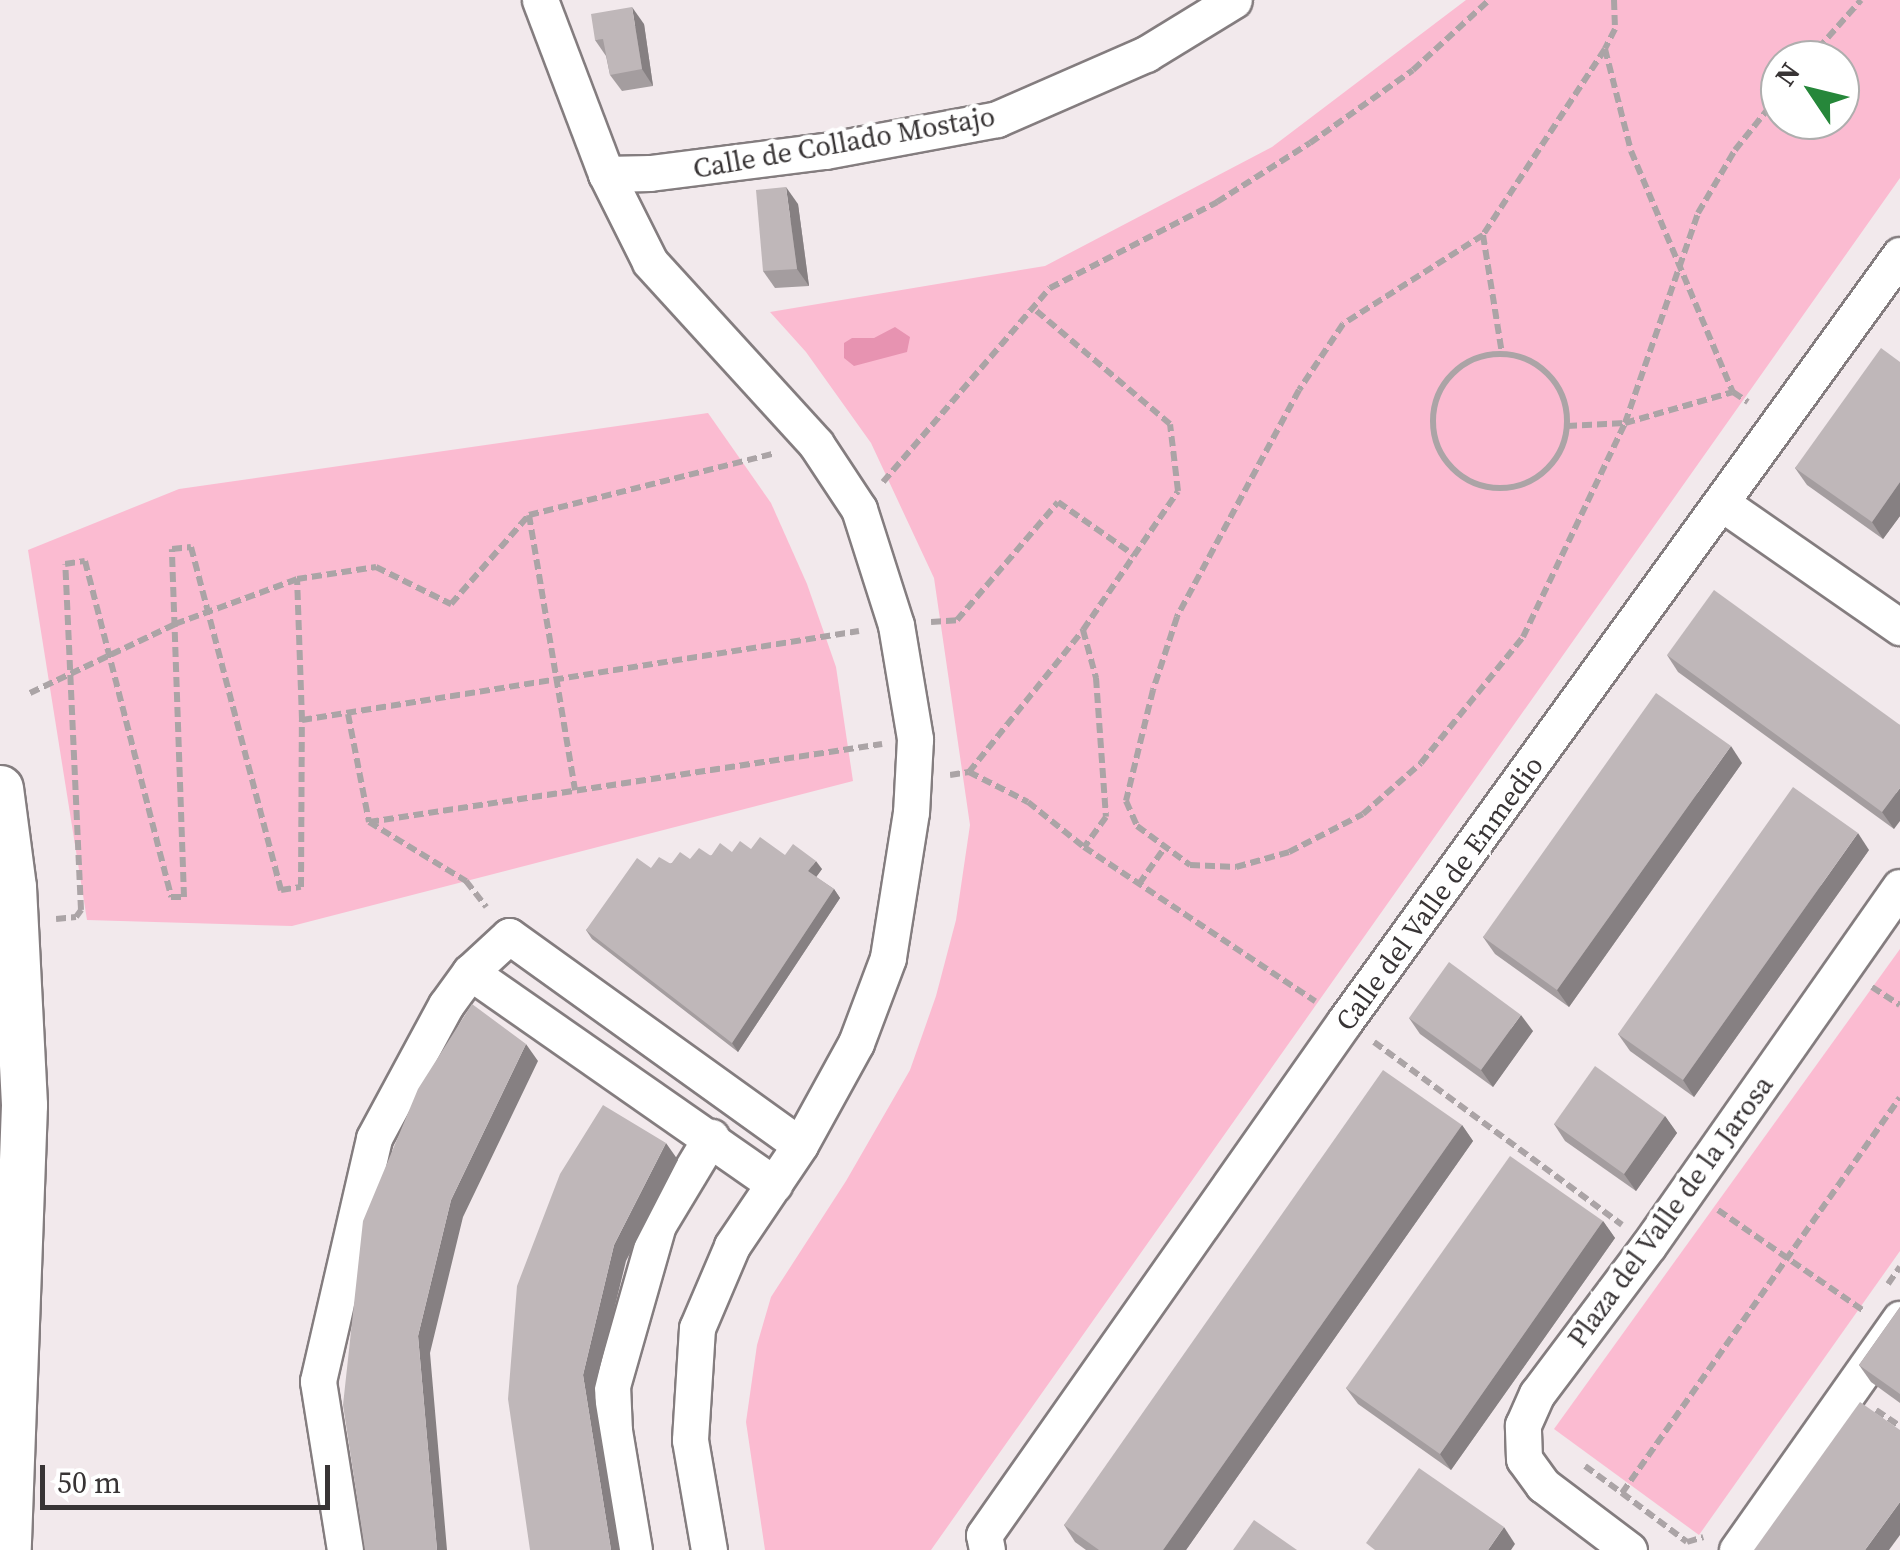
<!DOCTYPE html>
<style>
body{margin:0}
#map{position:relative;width:1900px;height:1550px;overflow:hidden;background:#f2e9ec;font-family:"Source Serif 4",serif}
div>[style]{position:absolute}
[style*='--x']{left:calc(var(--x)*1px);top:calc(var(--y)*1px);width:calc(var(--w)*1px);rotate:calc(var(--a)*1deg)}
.green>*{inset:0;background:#fbbbd1}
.water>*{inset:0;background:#e793b1}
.path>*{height:6px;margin-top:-3px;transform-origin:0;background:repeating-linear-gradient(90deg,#aba4a6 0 10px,transparent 0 15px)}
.path>.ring{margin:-3px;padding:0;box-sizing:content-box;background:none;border:6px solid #aba4a6;border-radius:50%}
.roads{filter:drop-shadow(2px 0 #847d7f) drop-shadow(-2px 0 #847d7f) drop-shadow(0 2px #847d7f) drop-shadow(0 -2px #847d7f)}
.minor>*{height:35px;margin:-17.5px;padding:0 17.5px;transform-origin:17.5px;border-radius:17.5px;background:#fff}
.tertiary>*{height:45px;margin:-22.5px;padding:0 22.5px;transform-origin:22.5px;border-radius:22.5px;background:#fff}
.wall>*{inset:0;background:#a49d9f}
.shaded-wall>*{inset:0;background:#868082}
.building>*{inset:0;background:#bfb7b9}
span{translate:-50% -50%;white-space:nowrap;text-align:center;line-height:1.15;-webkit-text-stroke:9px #fff;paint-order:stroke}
.street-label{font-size:28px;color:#383435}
.north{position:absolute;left:1760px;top:40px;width:100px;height:100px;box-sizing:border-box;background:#fff;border:2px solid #afaeae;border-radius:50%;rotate:305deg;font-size:28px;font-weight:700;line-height:40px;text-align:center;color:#383435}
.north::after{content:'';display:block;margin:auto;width:35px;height:45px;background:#26873a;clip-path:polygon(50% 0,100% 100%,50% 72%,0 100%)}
.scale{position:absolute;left:40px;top:1465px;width:290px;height:45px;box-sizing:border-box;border:5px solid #383435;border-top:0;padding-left:12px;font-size:30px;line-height:35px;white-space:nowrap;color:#383435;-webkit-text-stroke:8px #fff;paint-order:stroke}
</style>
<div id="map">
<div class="green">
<div style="clip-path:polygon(evenodd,1466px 0,1900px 0,1900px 178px,931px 1550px,765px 1550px,746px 1422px,757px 1345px,771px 1297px,846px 1181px,910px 1070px,936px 996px,956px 920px,970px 825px,934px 578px,871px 443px,806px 352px,770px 312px,1045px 266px,1272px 147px,1466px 0,1780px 60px,1840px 60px,1840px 120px,1780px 120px,1780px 60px)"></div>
<div style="clip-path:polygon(708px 413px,771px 503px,807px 584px,836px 667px,853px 781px,292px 926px,87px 920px,28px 550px,179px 489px)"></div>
<div style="clip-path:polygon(1900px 949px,1900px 1251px,1699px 1535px,1554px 1429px)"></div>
</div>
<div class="water">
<div style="clip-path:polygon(895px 327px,910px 337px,907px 352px,854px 366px,844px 358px,844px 343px,852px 338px,874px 338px)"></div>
</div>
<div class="path">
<div style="--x:1614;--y:0;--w:29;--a:88"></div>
<div style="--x:1615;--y:29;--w:22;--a:117"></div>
<div style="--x:1605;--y:49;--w:222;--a:123.3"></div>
<div style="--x:1483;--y:235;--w:166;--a:147.6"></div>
<div style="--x:1343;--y:324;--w:79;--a:123.7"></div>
<div style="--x:1299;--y:390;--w:258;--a:118.3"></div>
<div style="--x:1177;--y:617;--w:77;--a:108.2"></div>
<div style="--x:1153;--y:690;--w:114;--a:103.7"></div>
<div style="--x:1126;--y:801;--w:27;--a:66"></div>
<div style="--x:1137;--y:826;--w:66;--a:36.3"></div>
<div style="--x:1190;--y:865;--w:46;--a:2.5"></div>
<div style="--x:1236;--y:867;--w:55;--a:-15.8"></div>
<div style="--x:1289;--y:852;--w:83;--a:-27.2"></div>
<div style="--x:1363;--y:814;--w:77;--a:-41.3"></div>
<div style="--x:1421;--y:763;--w:162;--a:-51"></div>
<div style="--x:1523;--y:637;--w:237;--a:-64.5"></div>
<div style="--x:1625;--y:423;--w:222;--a:-70.8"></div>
<div style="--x:1698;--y:213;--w:73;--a:-59.6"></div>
<div style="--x:1735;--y:150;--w:72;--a:-51.2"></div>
<div style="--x:1605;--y:49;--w:105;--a:75.7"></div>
<div style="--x:1631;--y:151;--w:262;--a:67.1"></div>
<div style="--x:1808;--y:60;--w:80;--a:-48.5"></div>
<div style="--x:1483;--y:235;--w:120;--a:80.9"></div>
<div class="ring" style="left:1433px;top:354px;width:128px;height:128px"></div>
<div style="--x:1567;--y:426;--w:58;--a:-3"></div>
<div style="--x:1625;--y:423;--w:112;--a:-16"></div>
<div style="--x:1733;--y:392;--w:18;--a:34"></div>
<div style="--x:883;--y:482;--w:256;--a:-49.3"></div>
<div style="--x:1050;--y:288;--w:188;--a:-27.2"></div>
<div style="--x:1217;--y:202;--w:110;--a:-32.4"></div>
<div style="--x:1310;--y:143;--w:126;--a:-35.3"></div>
<div style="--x:1413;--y:70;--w:103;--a:-42.6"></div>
<div style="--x:529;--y:515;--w:279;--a:80.5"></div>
<div style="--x:931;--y:622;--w:26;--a:-4"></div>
<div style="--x:957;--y:620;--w:155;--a:-49.4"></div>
<div style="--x:1058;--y:502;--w:93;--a:34.9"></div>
<div style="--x:1083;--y:630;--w:50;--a:74.8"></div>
<div style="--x:1096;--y:678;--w:139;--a:85.9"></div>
<div style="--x:1106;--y:817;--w:37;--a:126"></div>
<div style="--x:1084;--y:847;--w:278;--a:33.7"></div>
<div style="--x:30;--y:693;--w:161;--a:-25.4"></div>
<div style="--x:175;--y:624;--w:130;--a:-20.2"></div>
<div style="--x:348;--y:714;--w:110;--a:79"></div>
<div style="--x:369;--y:822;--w:519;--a:-8.65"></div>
<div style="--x:302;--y:720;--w:141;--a:-92"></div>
<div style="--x:297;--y:579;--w:80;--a:-8.6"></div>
<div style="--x:376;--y:567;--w:84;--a:26.3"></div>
<div style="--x:451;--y:604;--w:118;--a:-48.8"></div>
<div style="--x:529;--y:515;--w:254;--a:-14.1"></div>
<div style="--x:969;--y:772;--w:66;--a:27"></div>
<div style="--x:1028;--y:802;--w:72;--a:38.8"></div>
<div style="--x:950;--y:775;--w:19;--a:-9"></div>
<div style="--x:969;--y:772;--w:182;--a:-51.2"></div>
<div style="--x:1083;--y:630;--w:168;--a:-55.6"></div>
<div style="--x:1178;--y:491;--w:67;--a:-96.8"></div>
<div style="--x:1170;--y:424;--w:181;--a:-139.7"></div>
<div style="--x:369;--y:822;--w:114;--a:31.3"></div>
<div style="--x:466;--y:881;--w:33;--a:52"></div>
<div style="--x:1139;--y:884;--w:45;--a:-54.9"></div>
<div style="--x:56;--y:919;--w:20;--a:-6"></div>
<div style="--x:76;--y:917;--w:9;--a:-54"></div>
<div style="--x:81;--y:910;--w:346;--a:-92.6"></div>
<div style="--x:65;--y:564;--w:20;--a:-9"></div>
<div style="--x:85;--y:561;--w:347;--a:75.6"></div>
<div style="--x:171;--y:897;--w:13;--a:0"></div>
<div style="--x:184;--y:897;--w:348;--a:-92"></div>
<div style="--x:172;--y:549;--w:19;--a:-6"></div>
<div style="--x:191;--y:547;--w:355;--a:75.3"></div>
<div style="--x:281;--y:890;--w:20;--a:-9"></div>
<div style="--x:301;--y:887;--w:167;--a:-89.7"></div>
<div style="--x:302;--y:720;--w:564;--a:-9.08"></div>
<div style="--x:1872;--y:987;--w:33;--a:33"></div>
<div style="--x:1374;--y:1042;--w:308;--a:36.4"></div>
<div style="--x:1718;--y:1210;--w:178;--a:34.7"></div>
<div style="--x:1888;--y:1284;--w:21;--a:-55"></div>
<div style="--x:1876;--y:1410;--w:29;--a:34"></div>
<div style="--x:1585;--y:1466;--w:46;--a:36.1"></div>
<div style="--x:1622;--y:1493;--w:483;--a:-54.9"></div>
<div style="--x:1622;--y:1493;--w:81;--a:37"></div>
<div style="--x:1687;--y:1542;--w:17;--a:-17"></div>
</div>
<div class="roads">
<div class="minor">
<div style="--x:540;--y:0;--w:186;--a:69.2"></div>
<div style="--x:606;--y:174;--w:98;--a:63.4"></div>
<div style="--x:650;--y:262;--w:246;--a:47.6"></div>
<div style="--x:816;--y:444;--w:78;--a:56.5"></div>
<div style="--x:859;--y:509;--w:122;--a:72.3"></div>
<div style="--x:896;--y:625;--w:116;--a:80.5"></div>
<div style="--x:915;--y:739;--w:73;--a:93.1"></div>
<div style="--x:911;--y:812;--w:148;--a:99"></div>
<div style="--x:888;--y:958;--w:91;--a:110.6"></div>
<div style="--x:856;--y:1043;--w:116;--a:118.8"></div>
<div style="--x:800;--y:1145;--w:122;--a:124"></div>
<div style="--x:732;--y:1246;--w:89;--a:113.1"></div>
<div style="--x:697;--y:1328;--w:112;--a:93.6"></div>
<div style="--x:690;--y:1440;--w:112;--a:80.2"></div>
<div style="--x:606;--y:174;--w:44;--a:-1.3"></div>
<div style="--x:650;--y:173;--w:176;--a:-7.2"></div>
<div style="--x:825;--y:151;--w:175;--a:-10.5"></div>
<div style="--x:997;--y:119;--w:163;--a:-23.6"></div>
<div style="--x:1146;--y:54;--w:103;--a:-31.5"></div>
<div style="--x:1723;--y:504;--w:216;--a:34.8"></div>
<div style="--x:470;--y:972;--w:371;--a:34.9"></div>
<div style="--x:345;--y:1550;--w:171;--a:-99.1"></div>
<div style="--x:318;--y:1381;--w:249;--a:-77"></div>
<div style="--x:374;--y:1138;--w:151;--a:-61.6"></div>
<div style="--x:446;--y:1005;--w:41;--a:-54"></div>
<div style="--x:470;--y:972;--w:53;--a:-42.7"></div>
<div style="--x:509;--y:936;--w:358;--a:35.7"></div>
<div style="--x:634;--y:1550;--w:121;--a:-99.5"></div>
<div style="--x:614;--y:1431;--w:45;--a:-92.5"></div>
<div style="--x:612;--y:1386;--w:167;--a:-74.1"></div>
<div style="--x:658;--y:1225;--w:103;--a:-58.9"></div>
<div style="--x:987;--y:1550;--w:15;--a:-101"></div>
<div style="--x:984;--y:1535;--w:628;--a:-54.92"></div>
<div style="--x:1345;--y:1021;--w:946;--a:-54.08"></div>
<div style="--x:1629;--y:1550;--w:108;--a:-142.9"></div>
<div style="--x:1543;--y:1485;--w:32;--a:-126"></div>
<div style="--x:1524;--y:1459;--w:34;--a:-92"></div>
<div style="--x:1523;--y:1425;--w:34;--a:-66"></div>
<div style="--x:1537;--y:1394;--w:186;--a:-53.1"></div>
<div style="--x:1649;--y:1245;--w:437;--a:-55"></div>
<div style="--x:1737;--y:1550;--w:283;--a:-54.8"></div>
</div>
<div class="tertiary">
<div style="--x:0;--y:788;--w:100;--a:82.5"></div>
<div style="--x:13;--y:887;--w:218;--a:87.1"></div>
<div style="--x:24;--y:1105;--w:445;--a:92.1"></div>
</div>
</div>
<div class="wall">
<div style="clip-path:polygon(644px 24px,653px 86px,622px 91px,610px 75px,606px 56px,595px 40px)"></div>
<div style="clip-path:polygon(798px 204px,809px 286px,775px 288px,763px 271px)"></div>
<div style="clip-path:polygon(1900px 362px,1900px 516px,1883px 539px,1807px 485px,1795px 468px)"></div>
<div style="clip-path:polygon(1667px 655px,1900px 725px,1894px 829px,1678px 672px)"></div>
<div style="clip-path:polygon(1742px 763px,1569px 1007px,1495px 954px,1483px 937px)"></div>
<div style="clip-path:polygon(1869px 850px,1694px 1097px,1630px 1051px,1618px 1034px)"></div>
<div style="clip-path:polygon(732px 852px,785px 855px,822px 869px,816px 877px,834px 889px,840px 898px,738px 1052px,592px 939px,586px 930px,651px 868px,690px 859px)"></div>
<div style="clip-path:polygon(1409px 1018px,1533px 1031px,1493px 1087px,1420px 1034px)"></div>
<div style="clip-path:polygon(1665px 1116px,1677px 1133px,1636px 1191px,1565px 1141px,1554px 1124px)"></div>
<div style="clip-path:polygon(1462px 1125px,1473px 1141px,1186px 1550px,1086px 1550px,1075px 1542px,1064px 1525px)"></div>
<div style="clip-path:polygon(1603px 1221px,1615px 1238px,1451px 1470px,1358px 1404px,1346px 1388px)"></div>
<div style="clip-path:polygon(1900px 1307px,1900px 1403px,1871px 1382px,1859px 1365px)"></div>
</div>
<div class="shaded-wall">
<div style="clip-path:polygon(632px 7px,644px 24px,653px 86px,642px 69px)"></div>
<div style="clip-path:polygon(786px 187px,798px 204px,809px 286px,797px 269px)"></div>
<div style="clip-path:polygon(1900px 482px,1900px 516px,1883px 539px,1872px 522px)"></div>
<div style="clip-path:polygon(1731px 746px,1742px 763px,1569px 1007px,1557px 990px)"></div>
<div style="clip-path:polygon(1900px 788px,1900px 821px,1894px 829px,1882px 812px)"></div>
<div style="clip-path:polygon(1858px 833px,1869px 850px,1694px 1097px,1683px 1080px)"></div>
<div style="clip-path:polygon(816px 861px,822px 869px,814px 880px,808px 871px)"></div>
<div style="clip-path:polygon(834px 889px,840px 898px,738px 1052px,732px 1043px)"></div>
<div style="clip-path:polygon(1521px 1015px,1533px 1031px,1493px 1087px,1481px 1070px)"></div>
<div style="clip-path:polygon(526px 1044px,538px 1061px,463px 1217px,430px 1353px,447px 1550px,437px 1550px,418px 1336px,451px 1200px)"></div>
<div style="clip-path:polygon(1665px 1116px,1677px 1133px,1636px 1191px,1624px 1174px)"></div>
<div style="clip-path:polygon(1462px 1125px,1473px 1141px,1186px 1550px,1163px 1550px)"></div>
<div style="clip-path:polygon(666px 1143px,678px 1160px,626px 1261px,594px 1392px,620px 1550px,611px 1550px,583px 1375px,614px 1245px)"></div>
<div style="clip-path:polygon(1603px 1221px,1615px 1238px,1451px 1470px,1440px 1454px)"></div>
<div style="clip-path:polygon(1900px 1502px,1900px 1535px,1889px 1550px,1865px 1550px)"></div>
<div style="clip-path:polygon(1504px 1527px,1515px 1544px,1511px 1550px,1488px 1550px)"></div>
</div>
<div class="building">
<div style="clip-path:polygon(632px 7px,642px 69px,610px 75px,603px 39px,595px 40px,591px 14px)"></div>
<div style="clip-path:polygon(786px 187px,797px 269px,763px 271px,756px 190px)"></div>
<div style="clip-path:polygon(1881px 348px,1900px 362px,1900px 482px,1872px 522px,1795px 468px)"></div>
<div style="clip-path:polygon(1714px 590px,1900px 725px,1900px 788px,1882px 812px,1667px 655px)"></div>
<div style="clip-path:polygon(1656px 693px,1731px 746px,1557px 990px,1483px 937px)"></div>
<div style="clip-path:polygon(1793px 787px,1858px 833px,1683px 1080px,1618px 1034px)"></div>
<div style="clip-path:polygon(760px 837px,785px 855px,793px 844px,816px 861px,808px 871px,834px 889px,732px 1043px,586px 930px,637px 858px,651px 868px,659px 857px,671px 864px,680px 852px,690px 859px,699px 848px,711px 856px,720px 843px,732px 852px,740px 841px,751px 849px)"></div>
<div style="clip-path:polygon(1449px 962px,1521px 1015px,1481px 1070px,1409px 1018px)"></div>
<div style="clip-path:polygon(472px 1004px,526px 1044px,451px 1200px,418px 1336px,437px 1550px,365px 1550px,343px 1405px,363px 1221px,418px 1089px)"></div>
<div style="clip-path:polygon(1595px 1066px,1665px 1116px,1624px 1174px,1554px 1124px)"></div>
<div style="clip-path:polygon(1383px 1070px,1462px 1125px,1163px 1550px,1099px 1550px,1064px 1525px)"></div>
<div style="clip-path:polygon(603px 1105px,666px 1143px,614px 1245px,583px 1375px,611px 1550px,530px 1550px,508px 1399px,517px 1286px,560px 1174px)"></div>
<div style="clip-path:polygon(1510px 1156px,1603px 1221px,1440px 1454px,1346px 1388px)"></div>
<div style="clip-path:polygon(1900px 1307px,1900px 1394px,1859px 1365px)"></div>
<div style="clip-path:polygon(1860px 1402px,1900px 1430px,1900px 1502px,1865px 1550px,1754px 1550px)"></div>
<div style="clip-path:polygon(1419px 1468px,1504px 1527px,1488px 1550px,1375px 1550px,1366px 1543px)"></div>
<div style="clip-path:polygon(1254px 1520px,1297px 1550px,1233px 1550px)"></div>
</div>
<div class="street-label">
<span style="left:844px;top:142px;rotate:-10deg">Calle de Collado Mostajo</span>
<span style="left:1439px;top:893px;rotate:-54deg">Calle del Valle de Enmedio</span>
<span style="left:1670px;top:1211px;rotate:-54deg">Plaza del Valle de la Jarosa</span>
</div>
<div class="north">N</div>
<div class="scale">50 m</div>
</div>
